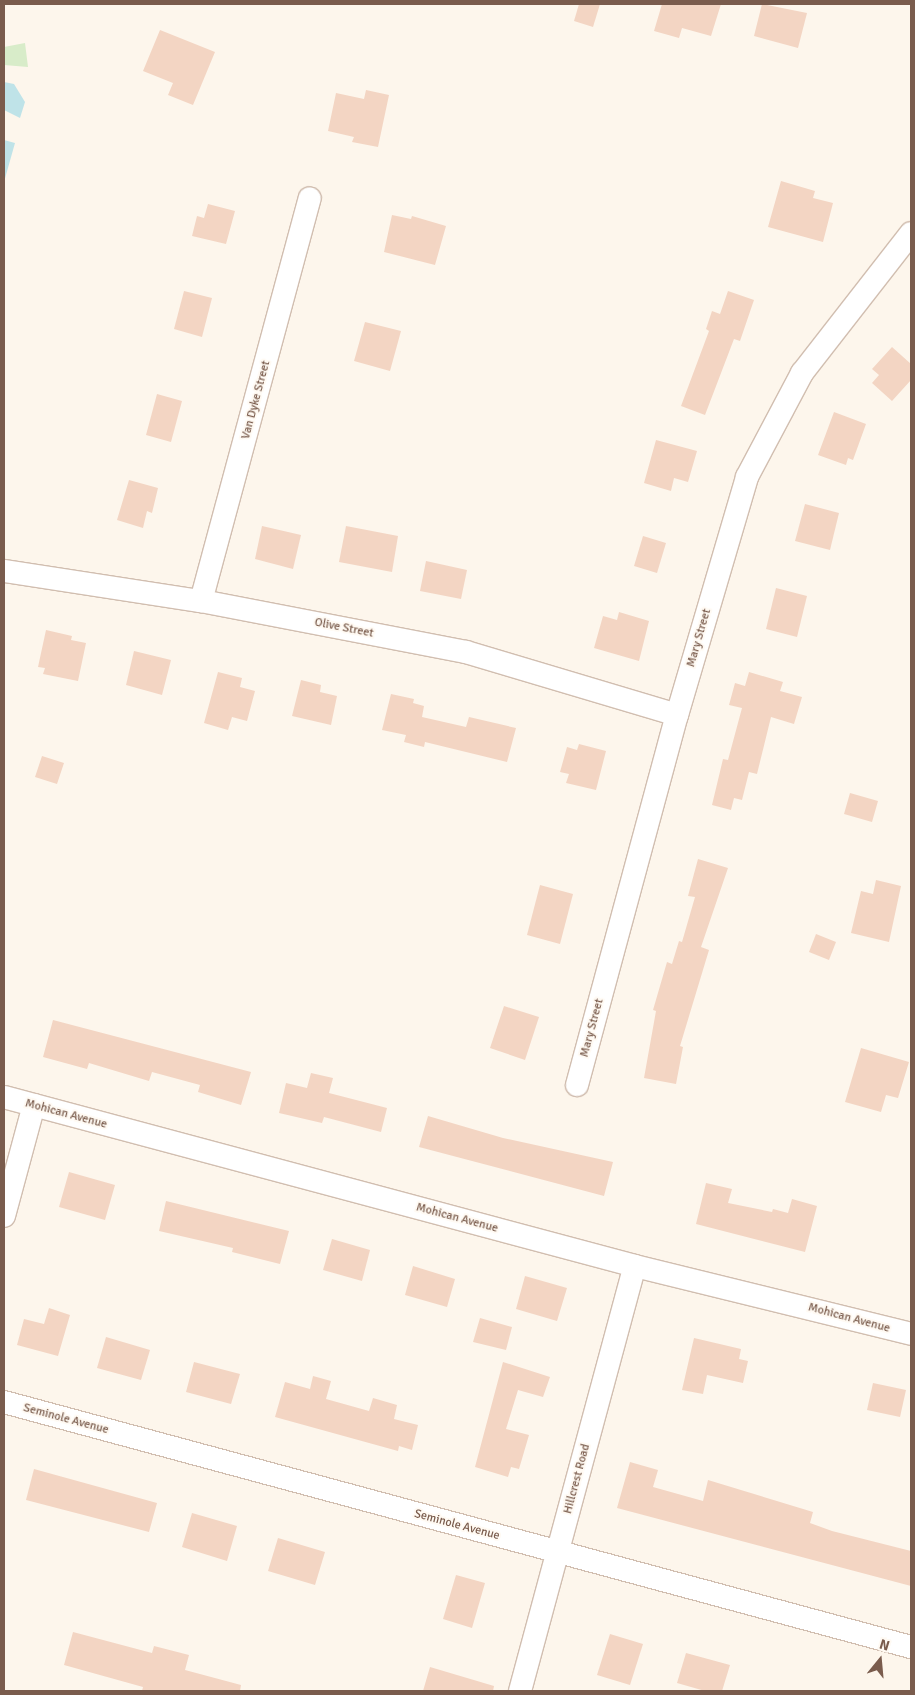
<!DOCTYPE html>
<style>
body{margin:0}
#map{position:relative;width:915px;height:1695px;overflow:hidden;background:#fdf6ec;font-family:Signika,sans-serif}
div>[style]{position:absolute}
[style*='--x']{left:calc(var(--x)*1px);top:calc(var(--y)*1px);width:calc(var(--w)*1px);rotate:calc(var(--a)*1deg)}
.green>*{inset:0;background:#d8ecc9}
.water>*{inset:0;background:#bfe3e8}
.building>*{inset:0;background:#f3d5c3}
.roads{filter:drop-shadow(1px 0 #d1beb0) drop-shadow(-1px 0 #d1beb0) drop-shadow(0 1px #d1beb0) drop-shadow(0 -1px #d1beb0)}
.minor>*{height:22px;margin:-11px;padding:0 11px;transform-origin:11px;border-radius:11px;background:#fff}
span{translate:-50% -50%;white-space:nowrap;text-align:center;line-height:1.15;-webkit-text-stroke:4px #fffaf3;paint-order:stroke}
.street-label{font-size:12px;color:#7a5c4d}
.frame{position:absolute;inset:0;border:5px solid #7a5c4d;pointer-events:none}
.north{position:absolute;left:855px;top:1635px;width:50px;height:50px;-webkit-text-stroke:4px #fffaf3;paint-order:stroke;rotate:17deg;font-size:14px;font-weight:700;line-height:20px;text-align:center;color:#7a5c4d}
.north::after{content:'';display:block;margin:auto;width:18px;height:22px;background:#7a5c4d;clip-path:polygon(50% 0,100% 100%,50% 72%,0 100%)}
</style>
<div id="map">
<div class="green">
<div style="clip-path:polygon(25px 43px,28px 67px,4px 65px,4px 47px)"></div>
</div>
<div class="water">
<div style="clip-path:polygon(4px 82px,14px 84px,25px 102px,20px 118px,4px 110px)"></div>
<div style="clip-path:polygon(4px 140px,15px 143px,4px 182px)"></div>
</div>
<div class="building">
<div style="clip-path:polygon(579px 4px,600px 4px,593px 27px,574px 21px)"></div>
<div style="clip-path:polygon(662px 4px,721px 4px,711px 36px,682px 28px,679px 38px,654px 31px)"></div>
<div style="clip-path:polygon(762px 4px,807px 13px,798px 48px,754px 36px)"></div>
<div style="clip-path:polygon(160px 30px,215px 52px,193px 105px,168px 95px,173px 83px,143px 71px)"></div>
<div style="clip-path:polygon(366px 90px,389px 95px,378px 147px,352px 142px,354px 137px,328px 131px,336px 93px,364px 99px)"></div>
<div style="clip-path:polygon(781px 181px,815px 191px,813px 198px,833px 203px,823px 242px,768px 227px)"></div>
<div style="clip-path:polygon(208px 204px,235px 211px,226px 244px,192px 236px,197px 216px,204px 218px)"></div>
<div style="clip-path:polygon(392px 215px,411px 219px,412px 216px,446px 226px,435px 265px,384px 252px)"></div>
<div style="clip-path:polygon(184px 291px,212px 298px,202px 337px,174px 329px)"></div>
<div style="clip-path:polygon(728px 291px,754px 300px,740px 341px,734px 339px,705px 415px,681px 406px,709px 331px,706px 329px,712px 311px,720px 314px)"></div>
<div style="clip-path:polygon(365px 322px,401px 331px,390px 371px,354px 361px)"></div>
<div style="clip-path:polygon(892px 347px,911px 364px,911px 380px,892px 401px,872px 383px,879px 375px,872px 369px)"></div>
<div style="clip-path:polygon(157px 394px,182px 401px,171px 442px,146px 435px)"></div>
<div style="clip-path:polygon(834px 412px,866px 424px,853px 460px,848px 458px,846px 465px,818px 455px)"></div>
<div style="clip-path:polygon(656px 440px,697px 451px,688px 482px,674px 478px,671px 491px,644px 483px)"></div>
<div style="clip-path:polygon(129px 480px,158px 488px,152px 513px,147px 511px,143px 528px,117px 520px)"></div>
<div style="clip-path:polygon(805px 504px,839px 513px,830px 550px,795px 541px)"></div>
<div style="clip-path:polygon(262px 526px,301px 535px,293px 569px,255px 559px)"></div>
<div style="clip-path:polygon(346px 526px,398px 536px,392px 572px,339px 562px)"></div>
<div style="clip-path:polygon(643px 536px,666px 543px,657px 573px,634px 566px)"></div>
<div style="clip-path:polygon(426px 561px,467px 570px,461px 599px,420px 591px)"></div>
<div style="clip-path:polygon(776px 588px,807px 596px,797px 637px,766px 629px)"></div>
<div style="clip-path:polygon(619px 612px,649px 621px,639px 661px,594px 648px,603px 616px,617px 620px)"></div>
<div style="clip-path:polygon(46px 630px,72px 636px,71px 640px,86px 643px,78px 681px,43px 674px,45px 668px,38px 667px)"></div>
<div style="clip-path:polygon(134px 651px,171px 660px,162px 695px,126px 685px)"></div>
<div style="clip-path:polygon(218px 672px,242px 678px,240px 687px,255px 691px,247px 721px,232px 717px,228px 730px,204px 723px)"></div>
<div style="clip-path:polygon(749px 672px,783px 682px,780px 691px,802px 697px,794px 724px,771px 717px,757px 774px,749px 772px,742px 800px,734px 798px,731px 810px,712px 805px,723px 759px,728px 760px,742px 708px,729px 705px,735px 683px,745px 686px)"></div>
<div style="clip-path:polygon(301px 680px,321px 685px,320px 692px,337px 696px,331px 725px,292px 716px)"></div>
<div style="clip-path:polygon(391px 694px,414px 699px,413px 703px,424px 706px,422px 717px,466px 727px,469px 717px,516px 728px,507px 762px,425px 742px,424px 747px,404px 742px,406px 735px,382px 730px)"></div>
<div style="clip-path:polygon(579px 744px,606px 751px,596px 790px,566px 783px,569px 774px,560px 772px,567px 747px,577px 750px)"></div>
<div style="clip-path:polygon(42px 756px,64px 763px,57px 784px,35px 777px)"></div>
<div style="clip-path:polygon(850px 793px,878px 801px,872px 822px,844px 814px)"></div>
<div style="clip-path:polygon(698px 859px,728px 868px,701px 947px,709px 950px,680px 1046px,683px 1047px,676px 1084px,644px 1078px,656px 1011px,653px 1010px,667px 962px,672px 964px,679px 941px,682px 942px,695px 897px,688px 896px)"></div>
<div style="clip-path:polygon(876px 880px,901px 886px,889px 942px,851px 933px,861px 891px,873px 894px)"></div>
<div style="clip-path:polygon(540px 885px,573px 894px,560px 944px,527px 935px)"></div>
<div style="clip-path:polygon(816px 934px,836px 942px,829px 960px,809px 952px)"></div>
<div style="clip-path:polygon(504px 1006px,539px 1017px,525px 1060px,490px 1048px)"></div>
<div style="clip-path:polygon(53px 1020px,251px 1072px,241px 1105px,198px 1092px,200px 1085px,152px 1072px,149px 1081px,89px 1063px,87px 1069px,43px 1057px)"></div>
<div style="clip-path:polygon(861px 1048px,909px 1062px,898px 1098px,886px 1095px,881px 1112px,845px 1102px)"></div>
<div style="clip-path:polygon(311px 1073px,333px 1078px,329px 1093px,387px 1108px,381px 1132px,324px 1117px,322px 1123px,279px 1113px,286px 1083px,307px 1088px)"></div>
<div style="clip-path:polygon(428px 1116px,503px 1138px,613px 1162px,604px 1196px,419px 1147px)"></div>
<div style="clip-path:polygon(69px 1172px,115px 1185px,105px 1220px,59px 1207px)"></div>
<div style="clip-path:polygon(706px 1183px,732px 1189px,728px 1203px,772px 1212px,773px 1209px,788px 1213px,792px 1199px,817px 1206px,805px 1252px,696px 1224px)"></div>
<div style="clip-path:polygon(166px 1201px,289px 1231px,280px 1264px,232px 1252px,233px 1248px,159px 1231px)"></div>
<div style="clip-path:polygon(332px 1239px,370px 1250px,362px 1281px,323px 1270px)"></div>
<div style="clip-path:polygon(413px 1266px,455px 1279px,447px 1307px,405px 1295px)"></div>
<div style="clip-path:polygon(525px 1276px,567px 1288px,557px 1321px,516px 1309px)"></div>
<div style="clip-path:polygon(49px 1308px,70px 1315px,58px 1356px,17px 1345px,24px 1319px,44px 1324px)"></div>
<div style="clip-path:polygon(480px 1318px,512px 1327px,506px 1350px,473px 1342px)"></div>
<div style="clip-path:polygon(106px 1337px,150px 1350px,141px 1380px,97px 1368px)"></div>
<div style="clip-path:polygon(694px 1338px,741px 1349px,739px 1359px,748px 1361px,743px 1383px,707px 1375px,703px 1394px,682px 1390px)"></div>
<div style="clip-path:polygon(194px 1362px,240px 1374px,231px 1404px,186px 1392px)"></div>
<div style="clip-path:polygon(503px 1362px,550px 1377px,543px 1397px,518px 1390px,506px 1429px,529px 1435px,519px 1469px,511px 1467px,508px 1477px,475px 1467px)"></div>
<div style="clip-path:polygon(313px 1376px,331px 1381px,326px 1399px,369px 1411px,373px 1398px,397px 1405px,394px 1419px,418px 1425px,412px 1450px,399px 1446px,398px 1451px,275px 1417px,285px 1382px,310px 1389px)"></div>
<div style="clip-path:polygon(873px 1383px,906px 1390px,900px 1417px,867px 1410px)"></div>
<div style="clip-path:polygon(630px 1462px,658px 1470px,653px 1487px,703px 1501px,708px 1480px,813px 1512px,810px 1523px,832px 1531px,911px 1551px,911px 1586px,617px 1508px)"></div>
<div style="clip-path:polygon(34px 1469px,157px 1503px,149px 1532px,26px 1500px)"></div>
<div style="clip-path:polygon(192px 1513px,237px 1526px,227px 1561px,182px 1547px)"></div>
<div style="clip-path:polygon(278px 1538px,325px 1552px,315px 1585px,268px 1571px)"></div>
<div style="clip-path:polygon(456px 1575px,485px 1583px,472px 1628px,443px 1619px)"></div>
<div style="clip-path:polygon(73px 1632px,152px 1653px,154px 1646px,189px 1655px,185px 1670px,241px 1685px,240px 1691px,142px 1691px,143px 1687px,64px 1665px)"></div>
<div style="clip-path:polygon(610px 1634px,643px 1644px,630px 1685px,597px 1675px)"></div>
<div style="clip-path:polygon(686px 1653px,730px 1665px,722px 1691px,705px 1691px,677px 1683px)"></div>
<div style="clip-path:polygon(430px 1667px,494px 1686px,493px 1691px,423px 1691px)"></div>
</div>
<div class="roads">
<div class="minor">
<div style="--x:4;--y:571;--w:199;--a:8.7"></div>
<div style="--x:201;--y:601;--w:270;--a:10.9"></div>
<div style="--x:466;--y:652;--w:220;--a:16.6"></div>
<div style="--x:201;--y:601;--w:417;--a:-74.9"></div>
<div style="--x:577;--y:1085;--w:383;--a:-74.9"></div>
<div style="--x:677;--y:715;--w:248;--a:-73.6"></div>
<div style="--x:747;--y:477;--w:118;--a:-62.1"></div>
<div style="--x:802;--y:373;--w:177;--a:-52.1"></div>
<div style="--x:4;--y:1097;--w:653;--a:14.99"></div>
<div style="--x:635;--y:1266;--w:284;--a:13.8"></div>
<div style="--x:4;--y:1216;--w:115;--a:-74.9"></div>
<div style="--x:4;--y:1402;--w:940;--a:15.12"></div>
<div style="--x:520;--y:1691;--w:440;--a:-74.9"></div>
</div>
</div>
<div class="street-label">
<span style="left:256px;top:400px;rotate:-75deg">Van Dyke Street</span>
<span style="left:344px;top:628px;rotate:11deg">Olive Street</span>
<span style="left:699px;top:638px;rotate:-74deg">Mary Street</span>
<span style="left:592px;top:1028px;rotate:-75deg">Mary Street</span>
<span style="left:66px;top:1114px;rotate:15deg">Mohican Avenue</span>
<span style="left:457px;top:1218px;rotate:15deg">Mohican Avenue</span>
<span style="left:849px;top:1318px;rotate:15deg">Mohican Avenue</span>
<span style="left:66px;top:1419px;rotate:15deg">Seminole Avenue</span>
<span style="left:577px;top:1479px;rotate:-75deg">Hillcrest Road</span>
<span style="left:457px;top:1525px;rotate:15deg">Seminole Avenue</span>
</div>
<div class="frame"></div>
<div class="north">N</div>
</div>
